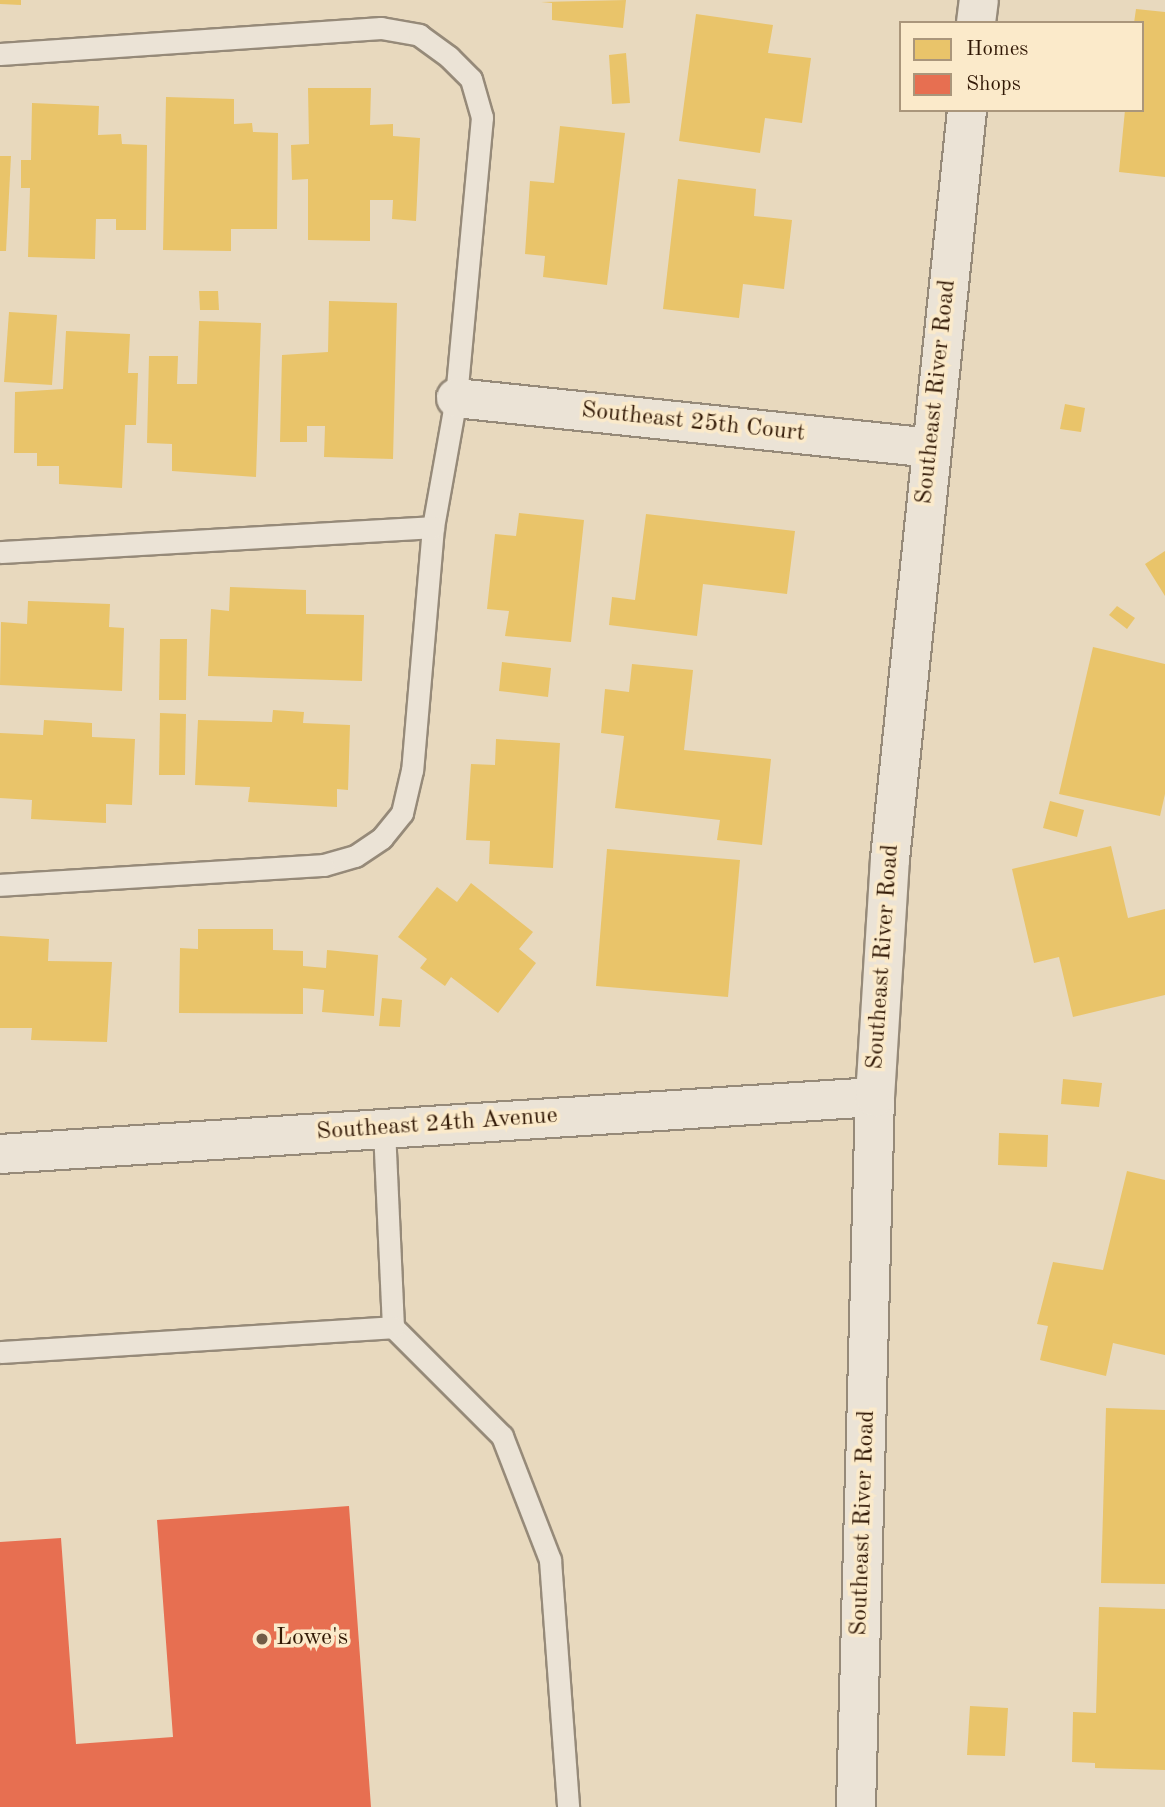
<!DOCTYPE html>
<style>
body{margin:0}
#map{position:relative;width:1165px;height:1807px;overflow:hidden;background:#e8d9be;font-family:"Old Standard TT",serif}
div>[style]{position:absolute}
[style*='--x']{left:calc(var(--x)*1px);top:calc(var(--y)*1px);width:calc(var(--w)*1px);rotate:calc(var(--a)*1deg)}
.homes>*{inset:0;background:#e9c46a}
.shops>*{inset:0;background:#e76f51}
.roads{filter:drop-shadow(2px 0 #968a79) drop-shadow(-2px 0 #968a79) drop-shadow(0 2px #968a79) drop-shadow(0 -2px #968a79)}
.service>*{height:21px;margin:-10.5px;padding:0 10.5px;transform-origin:10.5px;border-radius:10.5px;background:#ebe3d6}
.minor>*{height:38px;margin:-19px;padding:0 19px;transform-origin:19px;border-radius:19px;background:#ebe3d6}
.tertiary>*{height:38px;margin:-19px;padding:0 19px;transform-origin:19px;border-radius:19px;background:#ebe3d6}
.secondary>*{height:38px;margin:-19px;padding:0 19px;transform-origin:19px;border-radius:19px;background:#ebe3d6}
.dots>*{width:19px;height:19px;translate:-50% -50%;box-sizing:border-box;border:4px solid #fbeaca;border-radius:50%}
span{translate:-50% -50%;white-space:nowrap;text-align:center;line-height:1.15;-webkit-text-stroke:7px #fbeaca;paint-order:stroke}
.street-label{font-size:24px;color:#311805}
.poi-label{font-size:24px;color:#311805}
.left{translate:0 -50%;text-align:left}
.legend{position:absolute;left:899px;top:21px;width:245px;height:91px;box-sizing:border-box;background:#fbeaca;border:2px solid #aa967b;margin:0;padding:9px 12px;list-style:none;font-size:21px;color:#311805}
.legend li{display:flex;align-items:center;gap:14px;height:35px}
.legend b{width:35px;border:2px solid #aa967b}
</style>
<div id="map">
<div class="homes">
<div style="clip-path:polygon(0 0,21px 0,21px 5px,0 4px)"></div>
<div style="clip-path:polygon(626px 0,623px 28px,552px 20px,552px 3px,541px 2px)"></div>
<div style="clip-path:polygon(1136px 9px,1165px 12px,1165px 177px,1119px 172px,1125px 110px,1142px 110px,1142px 23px,1134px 23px)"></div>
<div style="clip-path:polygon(696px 14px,773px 25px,768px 53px,811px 58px,802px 123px,765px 118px,760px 153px,679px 141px)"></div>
<div style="clip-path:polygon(626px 53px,630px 103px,612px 104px,609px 55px)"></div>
<div style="clip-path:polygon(308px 88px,371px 88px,370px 125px,393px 124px,393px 136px,420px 138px,416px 221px,392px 219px,393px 200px,370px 200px,370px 241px,308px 240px,308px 179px,292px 180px,291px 145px,309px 144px)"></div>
<div style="clip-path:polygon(166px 97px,234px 99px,234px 124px,252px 123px,253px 132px,278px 133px,277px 229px,231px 229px,231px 251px,163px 250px)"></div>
<div style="clip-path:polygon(32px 103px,99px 106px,98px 135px,121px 134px,122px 144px,147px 145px,146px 230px,116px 230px,116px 219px,96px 219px,95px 259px,28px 257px,30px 188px,21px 188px,21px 160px,31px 160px)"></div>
<div style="clip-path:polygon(560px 126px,625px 133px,607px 285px,543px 277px,545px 256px,525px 254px,530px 181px,554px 183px)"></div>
<div style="clip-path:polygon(0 156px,11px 156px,6px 251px,0 251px)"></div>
<div style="clip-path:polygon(678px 179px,756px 189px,754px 216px,792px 220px,784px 289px,743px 284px,739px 318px,663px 309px)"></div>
<div style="clip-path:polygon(199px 291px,218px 291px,219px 310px,200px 310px)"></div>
<div style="clip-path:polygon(329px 301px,397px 303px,393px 459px,324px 457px,325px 426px,307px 426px,307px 442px,280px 442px,282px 355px,328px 352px)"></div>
<div style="clip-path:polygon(9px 312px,57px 315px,52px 385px,4px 382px)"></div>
<div style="clip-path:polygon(199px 321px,261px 323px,256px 477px,172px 471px,172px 444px,147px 443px,149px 356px,178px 356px,177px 384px,197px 384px)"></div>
<div style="clip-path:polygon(66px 331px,130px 334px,128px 373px,138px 373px,136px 425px,125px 425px,122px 488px,59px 484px,59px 466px,37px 466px,37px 453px,14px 453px,15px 392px,63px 389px)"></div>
<div style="clip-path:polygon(1065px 404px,1085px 408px,1081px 432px,1060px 429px)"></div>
<div style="clip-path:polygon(519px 513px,584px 520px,571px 642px,505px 636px,509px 611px,487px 609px,495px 534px,516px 536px)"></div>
<div style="clip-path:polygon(646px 514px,795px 531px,787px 594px,703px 584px,697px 636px,609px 625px,612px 597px,635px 600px)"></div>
<div style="clip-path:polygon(1165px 551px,1165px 596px,1145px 564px)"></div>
<div style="clip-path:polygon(230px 587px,306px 590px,306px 614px,364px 615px,362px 681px,208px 676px,211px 609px,229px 611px)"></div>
<div style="clip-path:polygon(28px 601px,110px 604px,109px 627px,124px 628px,122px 691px,0 685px,1px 622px,27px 624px)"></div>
<div style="clip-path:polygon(1117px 606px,1135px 618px,1127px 629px,1109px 615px)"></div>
<div style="clip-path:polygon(160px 639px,187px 639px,186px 700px,159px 700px)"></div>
<div style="clip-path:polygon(1093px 647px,1165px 664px,1165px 794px,1160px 816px,1059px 794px)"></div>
<div style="clip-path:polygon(502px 662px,551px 668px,548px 697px,499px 691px)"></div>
<div style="clip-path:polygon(632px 664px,693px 670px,684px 750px,771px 759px,762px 845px,717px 840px,720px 820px,615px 808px,624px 736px,601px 733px,605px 689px,629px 692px)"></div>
<div style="clip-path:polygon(273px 710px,304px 712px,303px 723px,350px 725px,348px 790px,337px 789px,337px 807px,248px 802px,250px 787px,195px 785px,198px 720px,272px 722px)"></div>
<div style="clip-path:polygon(160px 713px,186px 714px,185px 775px,159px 775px)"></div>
<div style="clip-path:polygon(44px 720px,92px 723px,92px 737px,135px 739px,132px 805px,106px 804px,106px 823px,31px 819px,32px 800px,0 798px,0 733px,43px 735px)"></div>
<div style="clip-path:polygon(496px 739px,560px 743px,553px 868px,489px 864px,490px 841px,466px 840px,471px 764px,495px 765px)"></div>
<div style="clip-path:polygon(1050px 801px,1084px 810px,1077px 837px,1043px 828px)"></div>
<div style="clip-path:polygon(1111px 846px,1128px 918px,1165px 909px,1165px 995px,1073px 1017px,1059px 957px,1034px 963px,1012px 869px)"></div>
<div style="clip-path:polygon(607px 849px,740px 860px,728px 997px,596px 986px)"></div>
<div style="clip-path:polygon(471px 883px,533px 932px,519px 949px,536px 963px,498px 1013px,451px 977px,445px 986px,420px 968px,427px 959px,398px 937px,437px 887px,457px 902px)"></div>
<div style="clip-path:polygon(198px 929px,273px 929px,273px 950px,303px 951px,303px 966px,326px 968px,327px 950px,378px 955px,374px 1016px,322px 1012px,324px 990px,303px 988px,303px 1014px,179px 1013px,180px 948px,198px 949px)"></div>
<div style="clip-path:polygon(0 936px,49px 939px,48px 961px,112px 962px,107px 1042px,31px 1040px,32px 1028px,0 1028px)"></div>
<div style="clip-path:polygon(382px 998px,402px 1000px,400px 1027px,379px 1026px)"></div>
<div style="clip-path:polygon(1063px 1079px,1102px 1083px,1099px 1107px,1061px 1104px)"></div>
<div style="clip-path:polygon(999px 1133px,1048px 1135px,1047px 1167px,998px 1165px)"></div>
<div style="clip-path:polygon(1127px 1171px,1165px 1180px,1165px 1355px,1113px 1343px,1106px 1376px,1040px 1360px,1048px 1326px,1037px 1324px,1053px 1262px,1103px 1270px)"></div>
<div style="clip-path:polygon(1106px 1408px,1165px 1410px,1165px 1584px,1101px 1583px)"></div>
<div style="clip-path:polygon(1099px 1607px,1165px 1609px,1165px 1770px,1095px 1768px,1095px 1763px,1072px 1762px,1073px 1712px,1096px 1713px)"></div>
<div style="clip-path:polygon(970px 1706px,1008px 1708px,1005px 1756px,967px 1755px)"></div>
</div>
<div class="shops">
<div style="clip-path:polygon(349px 1506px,371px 1807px,0 1807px,0 1542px,61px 1538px,76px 1744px,173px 1737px,157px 1520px)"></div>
</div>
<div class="roads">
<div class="service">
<div style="--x:0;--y:54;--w:382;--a:-3.9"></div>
<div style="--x:381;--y:28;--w:39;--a:10"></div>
<div style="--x:419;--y:35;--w:37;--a:36"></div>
<div style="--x:449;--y:57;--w:31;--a:45"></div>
<div style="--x:471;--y:79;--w:40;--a:74"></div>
<div style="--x:482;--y:117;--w:282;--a:95.3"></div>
<div style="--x:456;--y:398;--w:131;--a:100.1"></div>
<div style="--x:433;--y:527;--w:244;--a:94.9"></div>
<div style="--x:412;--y:770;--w:44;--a:103.1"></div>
<div style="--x:402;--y:813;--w:32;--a:129"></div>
<div style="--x:382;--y:838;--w:32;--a:146"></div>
<div style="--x:355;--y:856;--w:33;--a:164"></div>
<div style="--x:323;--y:865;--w:324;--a:176.5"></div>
<div style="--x:0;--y:552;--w:434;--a:-3.3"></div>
<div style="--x:384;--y:1129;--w:198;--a:87.4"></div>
<div style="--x:393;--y:1327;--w:154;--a:45"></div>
<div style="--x:502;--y:1436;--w:133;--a:68.8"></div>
<div style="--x:550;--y:1560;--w:248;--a:85.8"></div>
<div style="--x:0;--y:1352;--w:394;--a:-3.6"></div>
</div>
<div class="minor">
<div style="--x:456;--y:398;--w:478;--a:6"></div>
</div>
<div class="tertiary">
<div style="--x:0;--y:1154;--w:877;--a:-3.73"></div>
</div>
<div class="secondary">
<div style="--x:976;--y:23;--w:23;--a:-83"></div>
<div style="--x:856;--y:1807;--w:710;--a:-88.47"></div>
<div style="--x:875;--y:1097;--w:238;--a:-86.4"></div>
<div style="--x:890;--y:859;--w:753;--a:-84.13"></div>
</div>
</div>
<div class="dots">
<div style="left:262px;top:1639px;background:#715c46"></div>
</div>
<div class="street-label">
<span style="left:937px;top:392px;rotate:-84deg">Southeast River Road</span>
<span style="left:693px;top:423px;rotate:6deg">Southeast 25th Court</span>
<span style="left:884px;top:957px;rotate:-86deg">Southeast River Road</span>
<span style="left:437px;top:1125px;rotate:-4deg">Southeast 24th Avenue</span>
<span style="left:864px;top:1523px;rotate:-88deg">Southeast River Road</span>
</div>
<div class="poi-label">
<span class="left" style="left:276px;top:1639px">Lowe's</span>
</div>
<ul class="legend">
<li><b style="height:19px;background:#e9c46a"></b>Homes</li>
<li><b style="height:19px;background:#e76f51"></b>Shops</li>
</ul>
</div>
